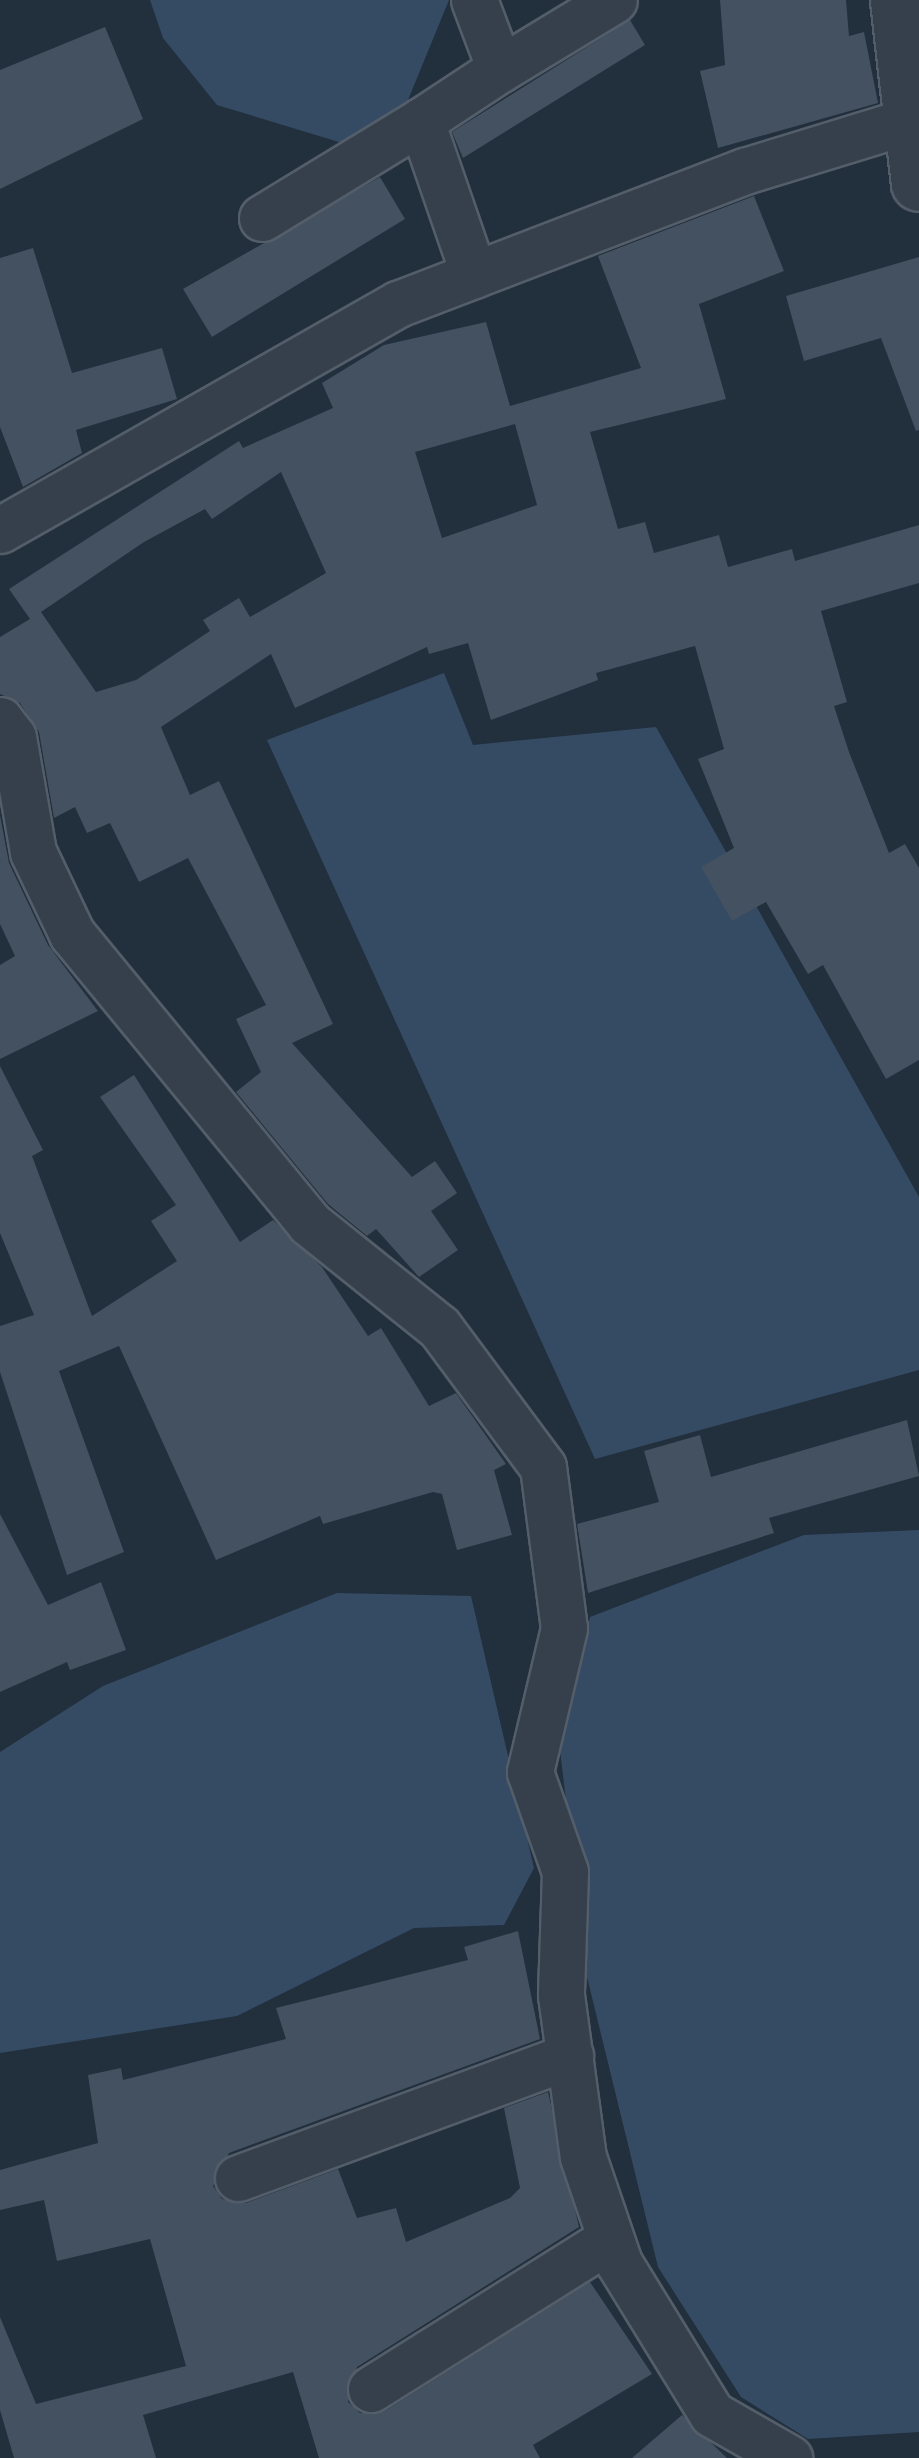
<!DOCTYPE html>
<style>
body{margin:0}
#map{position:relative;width:919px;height:2458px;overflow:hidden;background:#222f3c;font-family:"DM Sans",sans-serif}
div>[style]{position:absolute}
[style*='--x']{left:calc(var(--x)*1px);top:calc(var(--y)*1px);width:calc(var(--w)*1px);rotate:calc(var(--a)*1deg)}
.water>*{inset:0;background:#354b64}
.building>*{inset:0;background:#435160}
.roads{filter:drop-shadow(2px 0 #545e6a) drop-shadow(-2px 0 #545e6a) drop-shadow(0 2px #545e6a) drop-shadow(0 -2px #545e6a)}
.minor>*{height:45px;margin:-22.5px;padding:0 22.5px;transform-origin:22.5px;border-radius:22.5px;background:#36404c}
.tertiary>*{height:55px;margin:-27.5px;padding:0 27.5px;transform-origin:27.5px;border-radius:27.5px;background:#36404c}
span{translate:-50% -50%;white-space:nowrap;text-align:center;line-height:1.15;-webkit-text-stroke:8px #1b2531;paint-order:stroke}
</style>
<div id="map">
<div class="water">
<div style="clip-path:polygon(150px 0,449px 0,408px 100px,352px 146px,217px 105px,163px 38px)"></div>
<div style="clip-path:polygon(444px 673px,473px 745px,656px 727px,919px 1197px,919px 1370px,595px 1459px,267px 740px)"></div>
<div style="clip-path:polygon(919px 1530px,919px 2432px,808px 2439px,741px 2397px,658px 2267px,587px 1977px,558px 1733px,590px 1617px,804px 1535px)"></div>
<div style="clip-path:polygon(337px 1593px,471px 1596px,534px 1868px,504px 1925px,414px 1928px,237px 2016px,0 2053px,0 1752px,103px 1686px)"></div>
</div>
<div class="building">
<div style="clip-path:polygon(720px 0,846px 0,849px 36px,864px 32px,878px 103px,718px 148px,700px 71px,725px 65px)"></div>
<div style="clip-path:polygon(630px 20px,645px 45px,463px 158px,452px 132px)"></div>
<div style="clip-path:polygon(105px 27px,143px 119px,0 189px,0 70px)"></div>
<div style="clip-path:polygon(380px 177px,405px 219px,212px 337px,183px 289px)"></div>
<div style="clip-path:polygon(evenodd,754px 196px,784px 271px,699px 304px,726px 399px,590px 432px,618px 529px,645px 522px,654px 553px,719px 535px,728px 567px,792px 549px,795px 561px,919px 525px,919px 583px,821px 611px,847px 702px,834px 706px,849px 752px,889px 853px,905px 844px,919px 868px,919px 1060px,886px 1079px,823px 965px,808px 974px,766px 902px,732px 921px,701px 867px,734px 848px,698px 759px,724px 749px,695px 646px,596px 673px,598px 680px,491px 720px,468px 643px,429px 654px,427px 647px,295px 708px,271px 654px,161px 727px,190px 795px,219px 781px,333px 1024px,292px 1043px,412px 1177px,435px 1161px,457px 1193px,431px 1211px,458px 1250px,419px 1277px,376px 1229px,367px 1236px,328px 1204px,236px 1092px,261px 1072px,236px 1019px,266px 1005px,188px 858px,139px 882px,110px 823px,87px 833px,75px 807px,54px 818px,39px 732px,20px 703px,0 694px,0 637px,30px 619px,9px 589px,239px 441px,243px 448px,333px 408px,322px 383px,384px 345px,486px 322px,510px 406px,641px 368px,598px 256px,754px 196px,515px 424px,537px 505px,442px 538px,415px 452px,515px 424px,754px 196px,281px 472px,326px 573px,250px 617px,239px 598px,203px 620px,210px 631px,136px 680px,96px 692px,41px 612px,144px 542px,205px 509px,212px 519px,281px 472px)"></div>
<div style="clip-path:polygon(33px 248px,72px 373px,162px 348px,177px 399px,76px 430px,82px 453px,23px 487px,0 427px,0 258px)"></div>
<div style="clip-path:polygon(919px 257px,919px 430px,916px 431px,881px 338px,804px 361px,786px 296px)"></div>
<div style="clip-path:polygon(0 815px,9px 863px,48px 945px,98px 1011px,0 1059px,0 965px,15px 956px,0 924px)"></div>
<div style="clip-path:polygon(0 1066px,43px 1150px,32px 1156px,92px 1316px,177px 1261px,151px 1221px,176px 1205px,100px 1097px,134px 1075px,240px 1242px,273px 1220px,322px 1267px,368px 1336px,381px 1328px,429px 1406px,456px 1393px,506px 1464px,494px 1470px,512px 1535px,457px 1550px,442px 1494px,433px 1492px,323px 1524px,320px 1516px,216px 1560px,119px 1346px,59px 1371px,124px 1552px,67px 1575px,0 1372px,0 1326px,34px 1315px,0 1233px)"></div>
<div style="clip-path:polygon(907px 1420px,919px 1476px,769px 1518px,774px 1533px,588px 1593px,577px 1524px,659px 1502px,644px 1451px,700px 1435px,711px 1477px)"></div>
<div style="clip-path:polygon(0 1514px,48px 1605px,101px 1582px,126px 1650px,70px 1670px,67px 1662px,0 1692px)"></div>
<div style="clip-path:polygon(518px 1931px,540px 2039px,229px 2153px,213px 2186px,222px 2199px,246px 2203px,338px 2169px,357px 2218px,396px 2208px,406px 2242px,510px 2198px,520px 2188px,504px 2108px,548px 2092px,579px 2227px,357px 2367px,348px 2402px,360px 2413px,385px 2411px,590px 2282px,652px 2374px,533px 2445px,540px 2458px,319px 2458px,293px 2372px,143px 2415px,156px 2458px,14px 2458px,0 2410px,0 2317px,36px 2404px,186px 2366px,150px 2239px,57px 2261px,44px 2200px,0 2210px,0 2170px,98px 2143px,88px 2075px,121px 2068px,123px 2080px,286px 2039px,276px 2008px,468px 1960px,464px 1947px)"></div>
<div style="clip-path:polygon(682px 2415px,727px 2458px,632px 2458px)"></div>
</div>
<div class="roads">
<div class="minor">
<div style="--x:500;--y:69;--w:133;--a:-31.2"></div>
<div style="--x:262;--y:218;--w:186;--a:-31.4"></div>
<div style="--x:474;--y:275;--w:163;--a:-109"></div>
<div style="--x:421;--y:121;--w:95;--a:-33.4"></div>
<div style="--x:500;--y:69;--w:74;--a:-110.6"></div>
<div style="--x:0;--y:530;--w:458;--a:-29.6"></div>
<div style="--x:398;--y:304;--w:372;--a:-21"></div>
<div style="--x:745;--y:171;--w:170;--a:-17.1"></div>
<div style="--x:0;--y:720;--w:21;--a:53"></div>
<div style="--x:13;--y:737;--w:117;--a:80.1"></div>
<div style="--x:33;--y:852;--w:91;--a:64.6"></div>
<div style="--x:72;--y:934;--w:374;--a:50.6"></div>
<div style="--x:309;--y:1223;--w:166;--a:38.7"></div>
<div style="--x:439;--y:1327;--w:174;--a:53.4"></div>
<div style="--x:543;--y:1467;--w:162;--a:82.6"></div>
<div style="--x:564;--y:1628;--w:148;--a:103.3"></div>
<div style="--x:530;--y:1772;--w:106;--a:70.7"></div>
<div style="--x:565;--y:1872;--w:123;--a:91.9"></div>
<div style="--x:561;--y:1995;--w:163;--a:82.3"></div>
<div style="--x:583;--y:2157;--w:112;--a:71.2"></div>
<div style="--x:619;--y:2263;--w:177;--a:58.4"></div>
<div style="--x:712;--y:2414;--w:89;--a:29.7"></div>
<div style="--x:238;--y:2178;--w:354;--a:-20.2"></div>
<div style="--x:371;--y:2389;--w:282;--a:-32.1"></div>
</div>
<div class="tertiary">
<div style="--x:898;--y:0;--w:184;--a:83.5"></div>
</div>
</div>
</div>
